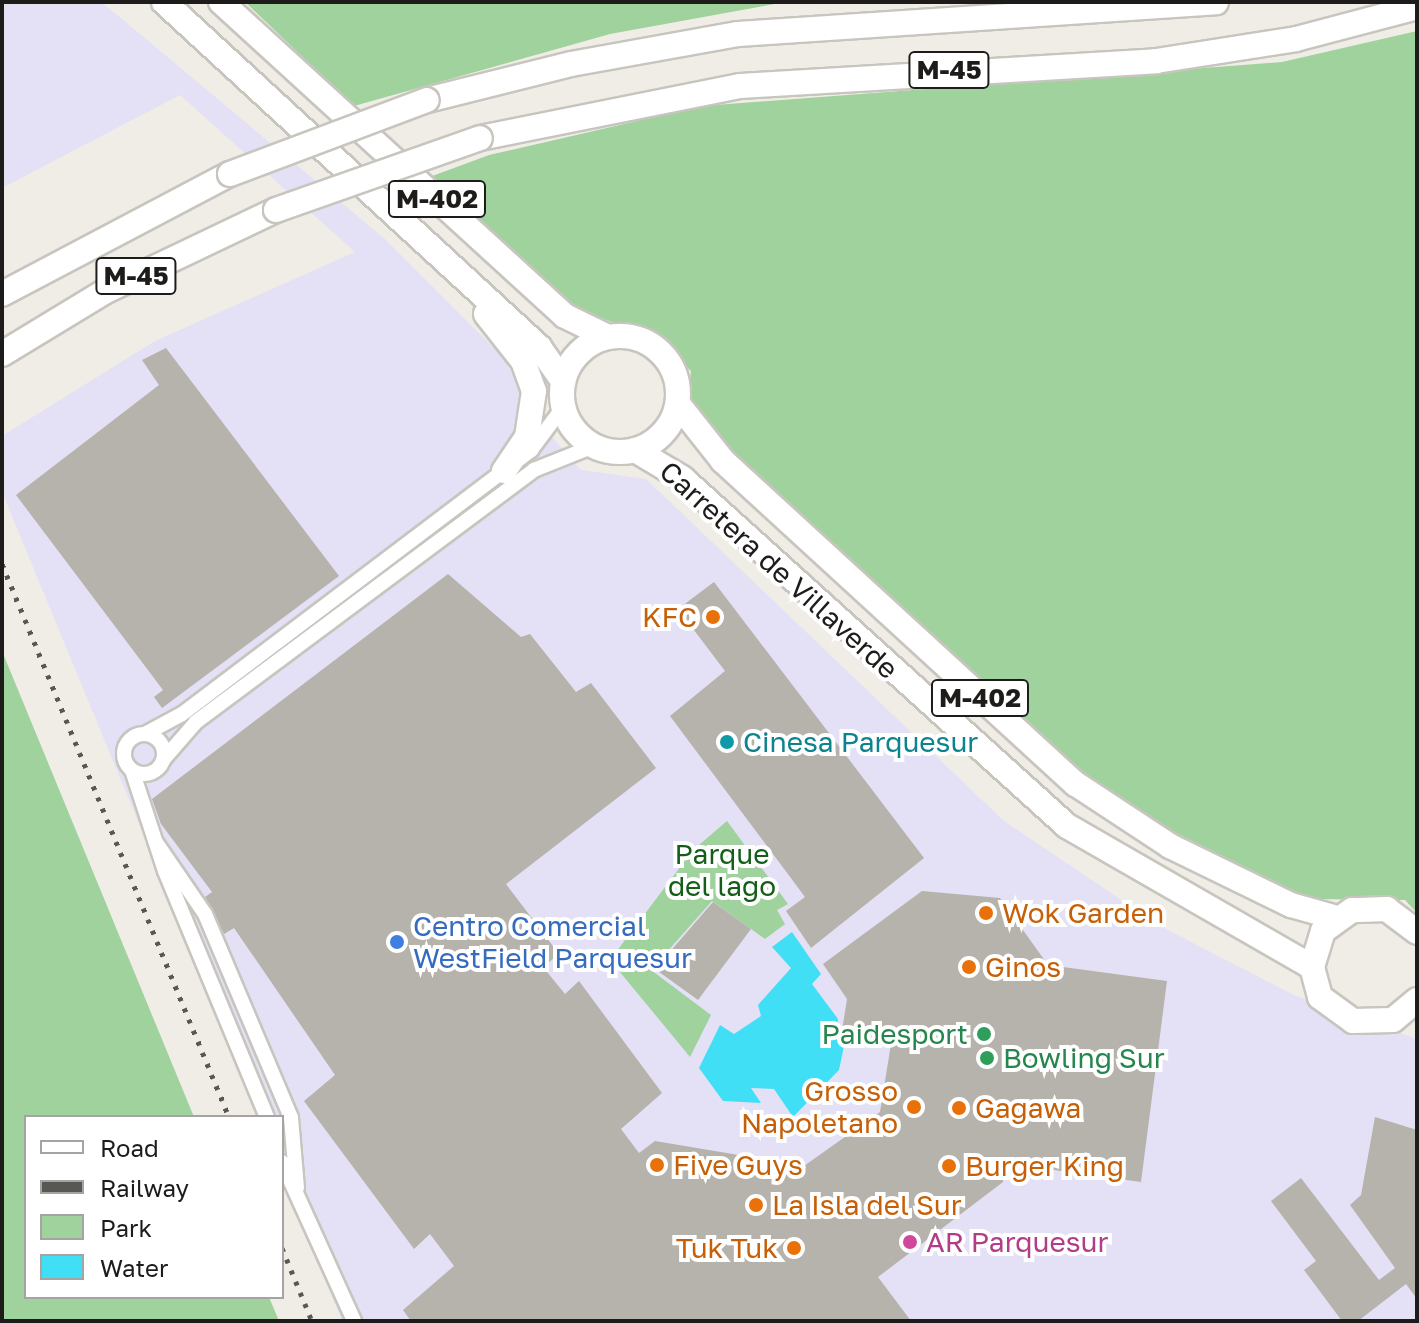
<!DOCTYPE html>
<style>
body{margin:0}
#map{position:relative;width:1419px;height:1323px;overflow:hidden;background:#f0ede6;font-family:"Golos Text",sans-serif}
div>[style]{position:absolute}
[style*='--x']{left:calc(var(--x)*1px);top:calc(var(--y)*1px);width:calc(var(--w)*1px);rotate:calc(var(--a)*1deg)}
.commercial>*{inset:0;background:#e4e0f6}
.green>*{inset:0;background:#9fd29d}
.water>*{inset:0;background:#41dff5}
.building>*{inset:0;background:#b6b2ac}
.roads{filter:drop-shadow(2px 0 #c8c5bf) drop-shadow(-2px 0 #c8c5bf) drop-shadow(0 2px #c8c5bf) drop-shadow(0 -2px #c8c5bf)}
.street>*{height:14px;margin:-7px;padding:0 7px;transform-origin:7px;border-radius:7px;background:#fff}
.street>.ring{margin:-7px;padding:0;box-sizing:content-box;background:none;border:14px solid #fff;border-radius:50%}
.highway>*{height:24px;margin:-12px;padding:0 12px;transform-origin:12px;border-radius:12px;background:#fff}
.highway>.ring{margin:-12px;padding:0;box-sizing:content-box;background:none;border:24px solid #fff;border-radius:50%}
.rail>*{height:5px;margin-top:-2.5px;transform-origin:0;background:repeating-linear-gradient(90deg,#595754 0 4px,transparent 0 12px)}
.bridges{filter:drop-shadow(2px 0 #c8c5bf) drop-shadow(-2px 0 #c8c5bf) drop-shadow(0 2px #c8c5bf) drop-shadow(0 -2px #c8c5bf)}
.highway-bridge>*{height:24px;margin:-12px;padding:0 12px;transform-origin:12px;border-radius:12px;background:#fff}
.dots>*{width:22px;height:22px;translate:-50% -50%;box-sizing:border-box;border:4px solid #fff;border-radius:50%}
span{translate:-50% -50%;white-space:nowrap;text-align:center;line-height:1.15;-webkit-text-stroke:8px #fff;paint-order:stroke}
.shield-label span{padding:2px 6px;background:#fff;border:2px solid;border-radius:6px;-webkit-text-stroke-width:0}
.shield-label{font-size:26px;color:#1d1c1a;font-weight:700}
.street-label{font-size:28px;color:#1d1c1a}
.food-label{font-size:28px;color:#c56008}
.right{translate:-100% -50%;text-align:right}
.left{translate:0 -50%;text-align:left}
.culture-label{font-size:28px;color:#0d838f}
.park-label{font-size:28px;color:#135f17}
.shop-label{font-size:28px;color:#366cbe}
.leisure-label{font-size:28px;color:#27864d}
.hotel-label{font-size:28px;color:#b23c85}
.frame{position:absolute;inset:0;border:4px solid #1d1c1a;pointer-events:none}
.legend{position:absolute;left:24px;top:1115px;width:260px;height:184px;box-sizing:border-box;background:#fff;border:2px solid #a5a4a3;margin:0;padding:10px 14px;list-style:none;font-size:24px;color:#1d1c1a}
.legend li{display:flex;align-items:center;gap:16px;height:40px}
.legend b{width:40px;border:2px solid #a5a4a3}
</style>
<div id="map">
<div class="commercial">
<div style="clip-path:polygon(2px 2px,101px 2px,122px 19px,385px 239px,503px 357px,538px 421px,581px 470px,646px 479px,1004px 821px,1160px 926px,1294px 995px,1417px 1039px,1417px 1321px,342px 1321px,282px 1172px,282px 1117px,260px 1117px,2px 492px,2px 436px,155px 341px,355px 252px,180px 95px,2px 188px)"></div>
</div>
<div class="green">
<div style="clip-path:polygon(245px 2px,786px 2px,610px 34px,354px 106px)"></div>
<div style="clip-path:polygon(1417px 31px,1417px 913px,1405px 900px,1308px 899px,1111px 800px,738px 459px,688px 400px,691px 371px,655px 338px,569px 306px,427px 178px,489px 155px,702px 106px,1282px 62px)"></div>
<div style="clip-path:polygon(2px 651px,194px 1117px,26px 1117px,26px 1297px,269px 1297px,279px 1321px,2px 1321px)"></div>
<div style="clip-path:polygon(727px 821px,788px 904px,777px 910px,785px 924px,765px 939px,712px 901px,651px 970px,711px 1015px,690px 1057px,610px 960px,693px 850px)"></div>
</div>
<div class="water">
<div style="clip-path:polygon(792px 932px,821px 974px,812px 984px,838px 1019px,836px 1038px,844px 1046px,839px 1070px,793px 1117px,774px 1089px,751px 1088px,761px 1103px,723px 1101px,699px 1068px,720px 1025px,734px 1034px,761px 1016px,758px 1005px,791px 968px,772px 947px)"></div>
</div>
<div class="building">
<div style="clip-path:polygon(166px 348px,339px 576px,162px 708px,154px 697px,163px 690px,16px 495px,159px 385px,142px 360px)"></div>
<div style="clip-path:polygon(448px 574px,521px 637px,530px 634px,576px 692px,591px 683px,656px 768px,506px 884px,559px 954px,543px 967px,565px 994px,579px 981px,662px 1093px,621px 1129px,639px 1153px,655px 1141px,804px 1166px,880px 1112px,891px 1044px,841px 1037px,847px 999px,823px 964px,922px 891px,1000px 898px,1048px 965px,1167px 981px,1141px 1182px,1003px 1163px,1003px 1182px,878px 1277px,911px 1321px,411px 1321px,403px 1310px,454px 1266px,430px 1234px,414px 1249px,304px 1101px,335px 1075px,234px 928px,224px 934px,205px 897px,212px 892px,161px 824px,152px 799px)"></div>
<div style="clip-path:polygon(714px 582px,924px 858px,811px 948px,786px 911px,805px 897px,670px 716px,725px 671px,678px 609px)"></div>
<div style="clip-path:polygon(713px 902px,751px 929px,698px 1000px,655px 969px)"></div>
<div style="clip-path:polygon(1375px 1117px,1417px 1130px,1417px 1299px,1406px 1284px,1358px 1321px,1342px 1321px,1304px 1270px,1316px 1261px,1271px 1201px,1301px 1178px,1379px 1280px,1395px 1268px,1350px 1205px,1361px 1195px)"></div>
</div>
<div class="roads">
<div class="street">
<div style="--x:145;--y:734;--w:42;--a:-28.4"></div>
<div style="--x:182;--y:714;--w:438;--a:-37.1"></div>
<div style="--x:531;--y:450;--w:55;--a:-53.1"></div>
<div class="ring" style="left:124px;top:734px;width:26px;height:26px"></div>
<div style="--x:163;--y:760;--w:50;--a:-49"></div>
<div style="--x:196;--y:722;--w:422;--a:-36.7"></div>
<div style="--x:534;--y:470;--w:65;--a:-21.8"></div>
<div style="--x:132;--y:770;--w:106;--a:71.9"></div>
<div style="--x:165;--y:871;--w:266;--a:67.5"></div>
<div style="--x:155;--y:841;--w:88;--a:55.6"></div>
<div style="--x:205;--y:914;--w:221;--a:67.1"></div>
<div style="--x:291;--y:1118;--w:70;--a:85.1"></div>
<div style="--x:282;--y:1162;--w:175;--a:65.6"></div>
</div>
<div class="highway">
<div style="--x:164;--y:2;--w:510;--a:42.61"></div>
<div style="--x:539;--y:347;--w:42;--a:54.8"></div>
<div style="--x:221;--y:2;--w:466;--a:42.4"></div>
<div style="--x:565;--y:316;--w:48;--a:26"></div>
<div style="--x:427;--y:100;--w:148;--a:-14"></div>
<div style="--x:571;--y:64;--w:170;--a:-10.2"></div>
<div style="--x:738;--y:34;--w:479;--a:-3.8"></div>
<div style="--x:480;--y:138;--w:265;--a:-11.3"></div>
<div style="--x:740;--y:86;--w:417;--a:-3.4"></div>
<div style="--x:1156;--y:61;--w:142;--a:-8.9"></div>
<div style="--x:1296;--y:39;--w:125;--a:-14.8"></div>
<div style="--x:2;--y:294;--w:258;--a:-27.8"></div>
<div style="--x:486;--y:314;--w:60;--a:51.8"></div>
<div style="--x:523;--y:361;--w:32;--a:70"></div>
<div style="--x:534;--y:391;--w:47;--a:98.7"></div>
<div style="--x:527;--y:437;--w:41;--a:124.1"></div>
<div class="ring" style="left:562px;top:336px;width:92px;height:92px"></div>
<div style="--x:2;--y:354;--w:119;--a:-31.3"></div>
<div style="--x:104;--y:292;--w:191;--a:-25.5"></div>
<div style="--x:678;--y:404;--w:73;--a:51.7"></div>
<div style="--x:723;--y:461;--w:478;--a:42.5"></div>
<div style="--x:1076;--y:784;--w:113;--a:33.4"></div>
<div style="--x:1170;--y:846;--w:135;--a:26"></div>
<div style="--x:1291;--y:905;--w:48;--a:15.8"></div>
<div style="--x:635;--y:450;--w:55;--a:30.8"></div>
<div style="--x:682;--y:478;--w:519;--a:42.11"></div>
<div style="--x:1067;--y:826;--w:283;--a:29.9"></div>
<div style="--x:1417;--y:932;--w:38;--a:-143"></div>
<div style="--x:1387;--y:909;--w:35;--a:178"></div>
<div style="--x:1352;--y:910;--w:36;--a:144"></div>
<div style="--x:1323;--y:931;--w:38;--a:107"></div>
<div style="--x:1312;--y:967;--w:31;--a:75"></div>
<div style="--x:1320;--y:997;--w:41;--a:36"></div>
<div style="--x:1353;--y:1021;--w:40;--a:-1.4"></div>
<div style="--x:1393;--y:1020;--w:31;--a:-40"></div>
</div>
</div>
<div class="rail">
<div style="--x:2;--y:564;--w:598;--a:67.68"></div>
<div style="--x:282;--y:1248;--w:79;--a:67.7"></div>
</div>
<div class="bridges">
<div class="highway-bridge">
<div style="--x:230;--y:174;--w:210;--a:-20.6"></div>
<div style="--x:276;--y:210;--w:216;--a:-19.4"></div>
</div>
</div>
<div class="dots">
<div style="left:713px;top:617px;background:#e8710a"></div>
<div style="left:727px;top:742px;background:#0f9aa8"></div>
<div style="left:986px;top:913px;background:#e8710a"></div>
<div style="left:397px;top:942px;background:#3f7fe0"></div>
<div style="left:969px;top:967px;background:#e8710a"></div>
<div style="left:984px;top:1034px;background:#2e9e5b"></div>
<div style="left:987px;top:1058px;background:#2e9e5b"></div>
<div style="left:914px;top:1107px;background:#e8710a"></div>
<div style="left:959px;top:1108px;background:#e8710a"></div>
<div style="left:657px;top:1165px;background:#e8710a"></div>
<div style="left:949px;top:1166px;background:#e8710a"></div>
<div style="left:756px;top:1205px;background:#e8710a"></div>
<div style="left:910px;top:1242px;background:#d1479c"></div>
<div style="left:794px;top:1248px;background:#e8710a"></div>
</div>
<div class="shield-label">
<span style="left:949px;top:70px">M-45</span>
<span style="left:437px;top:199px">M-402</span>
<span style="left:136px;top:276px">M-45</span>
<span style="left:980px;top:698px">M-402</span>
</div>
<div class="street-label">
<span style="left:779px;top:570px;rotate:42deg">Carretera de Villaverde</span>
</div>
<div class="food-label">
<span class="right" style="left:697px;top:617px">KFC</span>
<span class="left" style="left:1002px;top:913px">Wok Garden</span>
<span class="left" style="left:985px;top:967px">Ginos</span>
<span class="right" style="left:898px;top:1107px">Grosso<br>Napoletano</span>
<span class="left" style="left:975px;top:1108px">Gagawa</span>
<span class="left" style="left:673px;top:1165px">Five Guys</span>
<span class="left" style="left:965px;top:1166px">Burger King</span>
<span class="left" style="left:772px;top:1205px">La Isla del Sur</span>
<span class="right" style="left:778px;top:1248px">Tuk Tuk</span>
</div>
<div class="culture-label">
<span class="left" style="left:743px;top:742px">Cinesa Parquesur</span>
</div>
<div class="park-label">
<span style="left:722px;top:870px">Parque<br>del lago</span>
</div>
<div class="shop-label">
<span class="left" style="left:413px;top:942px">Centro Comercial<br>WestField Parquesur</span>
</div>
<div class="leisure-label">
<span class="right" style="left:968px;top:1034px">Paidesport</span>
<span class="left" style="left:1003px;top:1058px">Bowling Sur</span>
</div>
<div class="hotel-label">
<span class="left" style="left:926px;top:1242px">AR Parquesur</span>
</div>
<div class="frame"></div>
<ul class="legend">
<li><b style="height:10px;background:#fff"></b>Road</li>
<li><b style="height:10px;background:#595754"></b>Railway</li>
<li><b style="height:22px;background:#9fd29d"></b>Park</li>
<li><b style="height:22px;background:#41dff5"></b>Water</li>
</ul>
</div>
